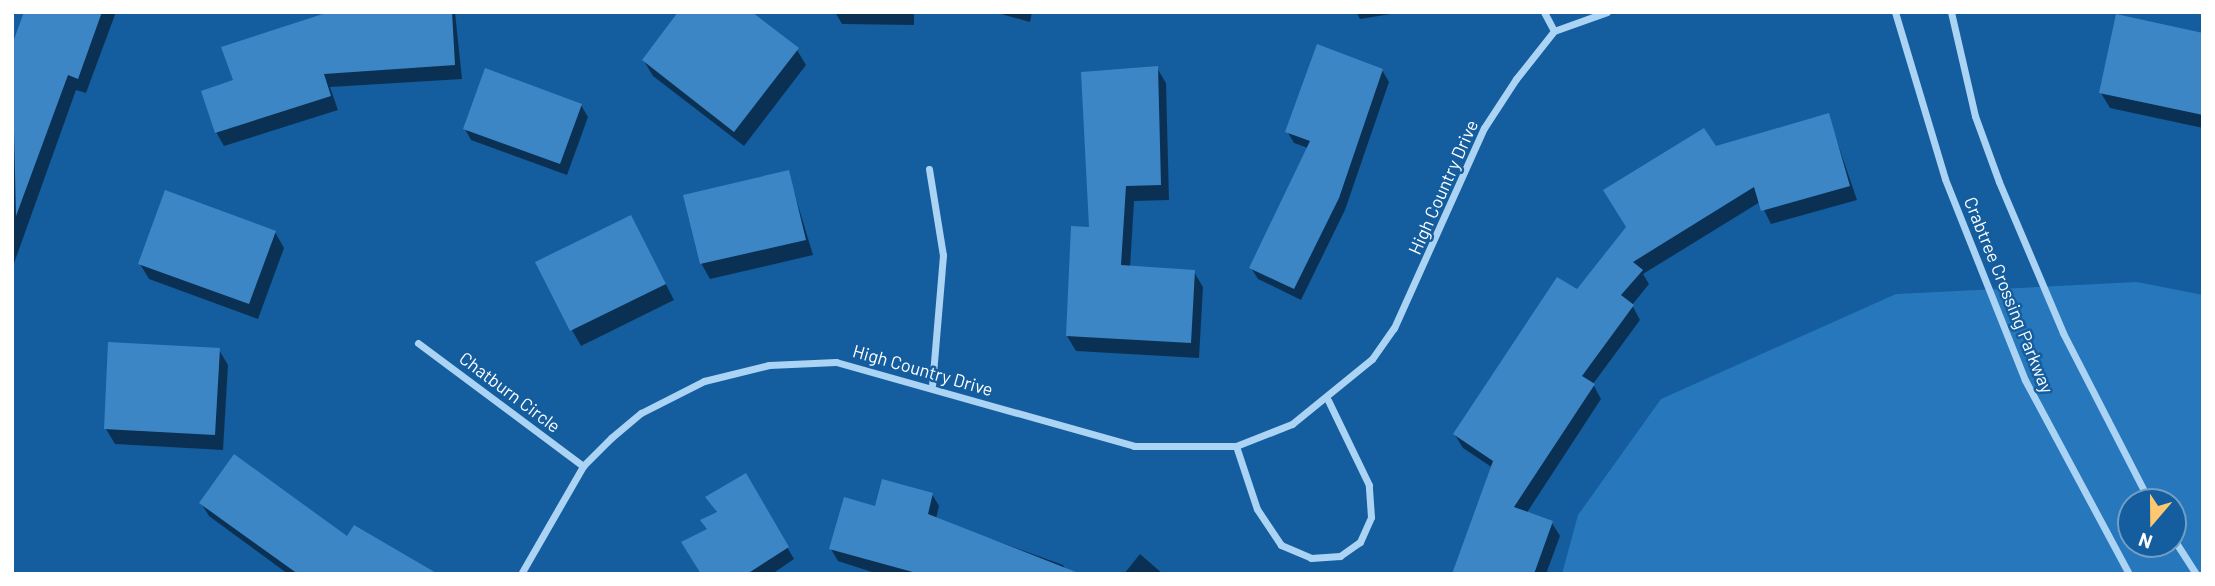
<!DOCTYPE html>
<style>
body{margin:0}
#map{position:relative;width:2215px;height:586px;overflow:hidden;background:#145d9e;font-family:Barlow,sans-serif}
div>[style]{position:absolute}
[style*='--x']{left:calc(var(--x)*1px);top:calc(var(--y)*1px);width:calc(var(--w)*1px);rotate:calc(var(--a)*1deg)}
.green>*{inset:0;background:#2777bc}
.shadow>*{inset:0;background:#0007}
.building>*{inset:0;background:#3d86c5}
.street>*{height:7px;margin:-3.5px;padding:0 3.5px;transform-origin:3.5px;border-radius:3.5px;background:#abd3f4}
span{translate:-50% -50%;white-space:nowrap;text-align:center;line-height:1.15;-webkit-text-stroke:5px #145d9e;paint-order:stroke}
.street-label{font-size:18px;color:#fff}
.frame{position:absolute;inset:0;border:14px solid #fff;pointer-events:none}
.north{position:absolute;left:2117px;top:488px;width:70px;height:70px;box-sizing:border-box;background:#145d9e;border:2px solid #729ec5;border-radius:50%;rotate:200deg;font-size:19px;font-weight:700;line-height:28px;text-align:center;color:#fff}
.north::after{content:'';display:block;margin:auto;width:24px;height:32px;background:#ffc86e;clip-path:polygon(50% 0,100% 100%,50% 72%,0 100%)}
</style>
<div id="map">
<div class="green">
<div style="clip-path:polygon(evenodd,2137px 282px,2203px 295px,2203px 574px,1562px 574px,1578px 515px,1661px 399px,1896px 294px,2137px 282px,2131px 502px,2173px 502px,2173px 544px,2131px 544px,2131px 502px)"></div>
</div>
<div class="shadow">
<div style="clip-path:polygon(26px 12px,116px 12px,86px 93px,76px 90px,12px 269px,12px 50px)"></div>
<div style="clip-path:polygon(335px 12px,455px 12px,462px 79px,330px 87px,338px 110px,224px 146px,216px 132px,235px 82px)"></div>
<div style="clip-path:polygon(835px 12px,914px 12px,914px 25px,842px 24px)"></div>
<div style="clip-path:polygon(994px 12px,1032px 12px,1030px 22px)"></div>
<div style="clip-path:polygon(1356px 12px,1403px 12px,1360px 19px)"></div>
<div style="clip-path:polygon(2203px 34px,2203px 128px,2110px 108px,2101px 93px)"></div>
<div style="clip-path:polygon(797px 50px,806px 65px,744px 146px,653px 76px,644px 61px)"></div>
<div style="clip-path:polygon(1157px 68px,1166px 83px,1169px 200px,1134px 201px,1130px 268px,1194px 272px,1203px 287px,1199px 358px,1076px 351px,1067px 336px,1091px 229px)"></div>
<div style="clip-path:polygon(1382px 70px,1389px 82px,1345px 210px,1301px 300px,1258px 279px,1251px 268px,1308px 148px,1294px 143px,1287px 131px)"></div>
<div style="clip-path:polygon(581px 105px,588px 117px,567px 175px,471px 140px,465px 129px)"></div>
<div style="clip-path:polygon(1828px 115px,1857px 200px,1771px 224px,1760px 202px,1643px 274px,1649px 284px,1632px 305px,1640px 320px,1593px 384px,1601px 399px,1526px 514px,1552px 523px,1560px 536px,1546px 574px,1454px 574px,1493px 468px,1463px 448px,1455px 435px,1578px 291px,1715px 148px)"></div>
<div style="clip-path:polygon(788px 172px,813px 255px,710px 279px,701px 263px)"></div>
<div style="clip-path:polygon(275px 232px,284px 248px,258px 319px,149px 279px,140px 264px)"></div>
<div style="clip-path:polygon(639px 232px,674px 300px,581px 346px,572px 330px)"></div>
<div style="clip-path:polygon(219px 350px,228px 365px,223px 450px,115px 444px,106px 429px)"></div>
<div style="clip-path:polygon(745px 475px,794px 559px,772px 574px,702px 574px,708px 530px,718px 514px,707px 498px)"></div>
<div style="clip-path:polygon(932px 494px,939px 506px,936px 519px,1063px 565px,1068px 574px,878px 574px,838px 561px,831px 549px,876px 508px)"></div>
<div style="clip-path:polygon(201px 503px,347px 539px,434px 574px,288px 574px,209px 516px)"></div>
<div style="clip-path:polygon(1140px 554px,1163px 574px,1124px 574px)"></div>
</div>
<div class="building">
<div style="clip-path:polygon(24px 12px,102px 12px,78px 79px,68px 75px,16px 216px,12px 45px)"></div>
<div style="clip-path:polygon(329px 12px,452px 12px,455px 65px,324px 74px,331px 96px,215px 133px,201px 91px,233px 80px,221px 47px)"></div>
<div style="clip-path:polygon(678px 12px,752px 12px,799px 48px,734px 132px,642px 60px)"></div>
<div style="clip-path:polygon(2116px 14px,2203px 33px,2203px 115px,2099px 93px)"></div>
<div style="clip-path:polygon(1317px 44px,1383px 69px,1339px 198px,1294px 289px,1249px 268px,1310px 141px,1285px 132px)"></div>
<div style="clip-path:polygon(1158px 66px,1161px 185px,1126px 186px,1121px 265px,1195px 270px,1191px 343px,1066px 336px,1071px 226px,1089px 227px,1081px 72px)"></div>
<div style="clip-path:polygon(485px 68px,582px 104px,560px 164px,463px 129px)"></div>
<div style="clip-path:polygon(1829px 113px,1850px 186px,1761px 211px,1754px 187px,1633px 262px,1643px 270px,1621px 295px,1634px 305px,1582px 376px,1595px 384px,1514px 507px,1553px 521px,1534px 574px,1452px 574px,1493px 461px,1453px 434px,1557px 277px,1577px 289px,1626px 227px,1603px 190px,1704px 128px,1716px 146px)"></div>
<div style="clip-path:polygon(789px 170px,806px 240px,700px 264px,683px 195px)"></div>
<div style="clip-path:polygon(165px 190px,276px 231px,249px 304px,138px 264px)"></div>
<div style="clip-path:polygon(631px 215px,666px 284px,570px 331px,535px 262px)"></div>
<div style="clip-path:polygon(108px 342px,220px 348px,215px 435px,104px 429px)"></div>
<div style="clip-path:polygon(234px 454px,347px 536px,354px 525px,438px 574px,298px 574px,199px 503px)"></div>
<div style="clip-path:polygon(746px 473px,789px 547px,747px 574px,701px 574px,681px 542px,707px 529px,700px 520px,717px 512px,705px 497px)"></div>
<div style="clip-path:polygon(882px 479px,933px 493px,928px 514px,1081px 574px,920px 574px,829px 549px,844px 497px,875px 506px)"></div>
</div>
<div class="street">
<div style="--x:1544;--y:12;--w:21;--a:62"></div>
<div style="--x:1895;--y:12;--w:174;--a:73.3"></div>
<div style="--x:1945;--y:179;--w:216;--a:68.3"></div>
<div style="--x:2025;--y:380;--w:220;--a:61.8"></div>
<div style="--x:1951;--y:12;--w:107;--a:77"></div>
<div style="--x:1975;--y:116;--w:70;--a:70"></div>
<div style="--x:1999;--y:182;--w:164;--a:67"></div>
<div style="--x:2063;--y:333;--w:190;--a:62.8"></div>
<div style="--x:929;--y:169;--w:87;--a:80.8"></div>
<div style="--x:943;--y:255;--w:130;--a:94.8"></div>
<div style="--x:418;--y:343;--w:206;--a:36.7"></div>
<div style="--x:1236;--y:446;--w:66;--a:71.6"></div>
<div style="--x:1257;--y:509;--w:43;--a:56.3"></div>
<div style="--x:1281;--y:545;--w:33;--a:23"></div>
<div style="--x:1311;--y:558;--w:29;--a:-4"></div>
<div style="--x:1340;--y:556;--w:24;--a:-35"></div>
<div style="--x:1360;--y:542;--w:27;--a:-66"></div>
<div style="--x:1371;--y:517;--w:32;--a:-94"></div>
<div style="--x:1369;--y:485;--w:94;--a:-115.8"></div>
<div style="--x:2173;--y:538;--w:43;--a:57.4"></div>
<div style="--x:521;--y:574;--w:125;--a:-60.1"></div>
<div style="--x:583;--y:466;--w:40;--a:-45"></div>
<div style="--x:611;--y:438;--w:39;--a:-40"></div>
<div style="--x:641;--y:413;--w:71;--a:-26.9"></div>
<div style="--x:704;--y:381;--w:67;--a:-13.8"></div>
<div style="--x:769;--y:365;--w:67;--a:-2.6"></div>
<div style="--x:836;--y:362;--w:310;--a:15.7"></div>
<div style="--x:1134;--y:446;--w:102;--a:0"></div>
<div style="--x:1236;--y:446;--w:60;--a:-21.4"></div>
<div style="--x:1292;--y:424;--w:103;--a:-39.1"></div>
<div style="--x:1372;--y:359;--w:38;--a:-55"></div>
<div style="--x:1394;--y:328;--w:219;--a:-65.8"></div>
<div style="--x:1484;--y:128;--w:59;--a:-56.9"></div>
<div style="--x:1516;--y:79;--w:61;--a:-51.6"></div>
<div style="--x:1554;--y:31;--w:56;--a:-19.7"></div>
</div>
<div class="street-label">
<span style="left:1443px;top:187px;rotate:-66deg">High Country Drive</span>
<span style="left:2009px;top:295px;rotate:68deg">Crabtree Crossing Parkway</span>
<span style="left:923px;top:370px;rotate:16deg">High Country Drive</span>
<span style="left:510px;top:392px;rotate:37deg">Chatburn Circle</span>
</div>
<div class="frame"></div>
<div class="north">N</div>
</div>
